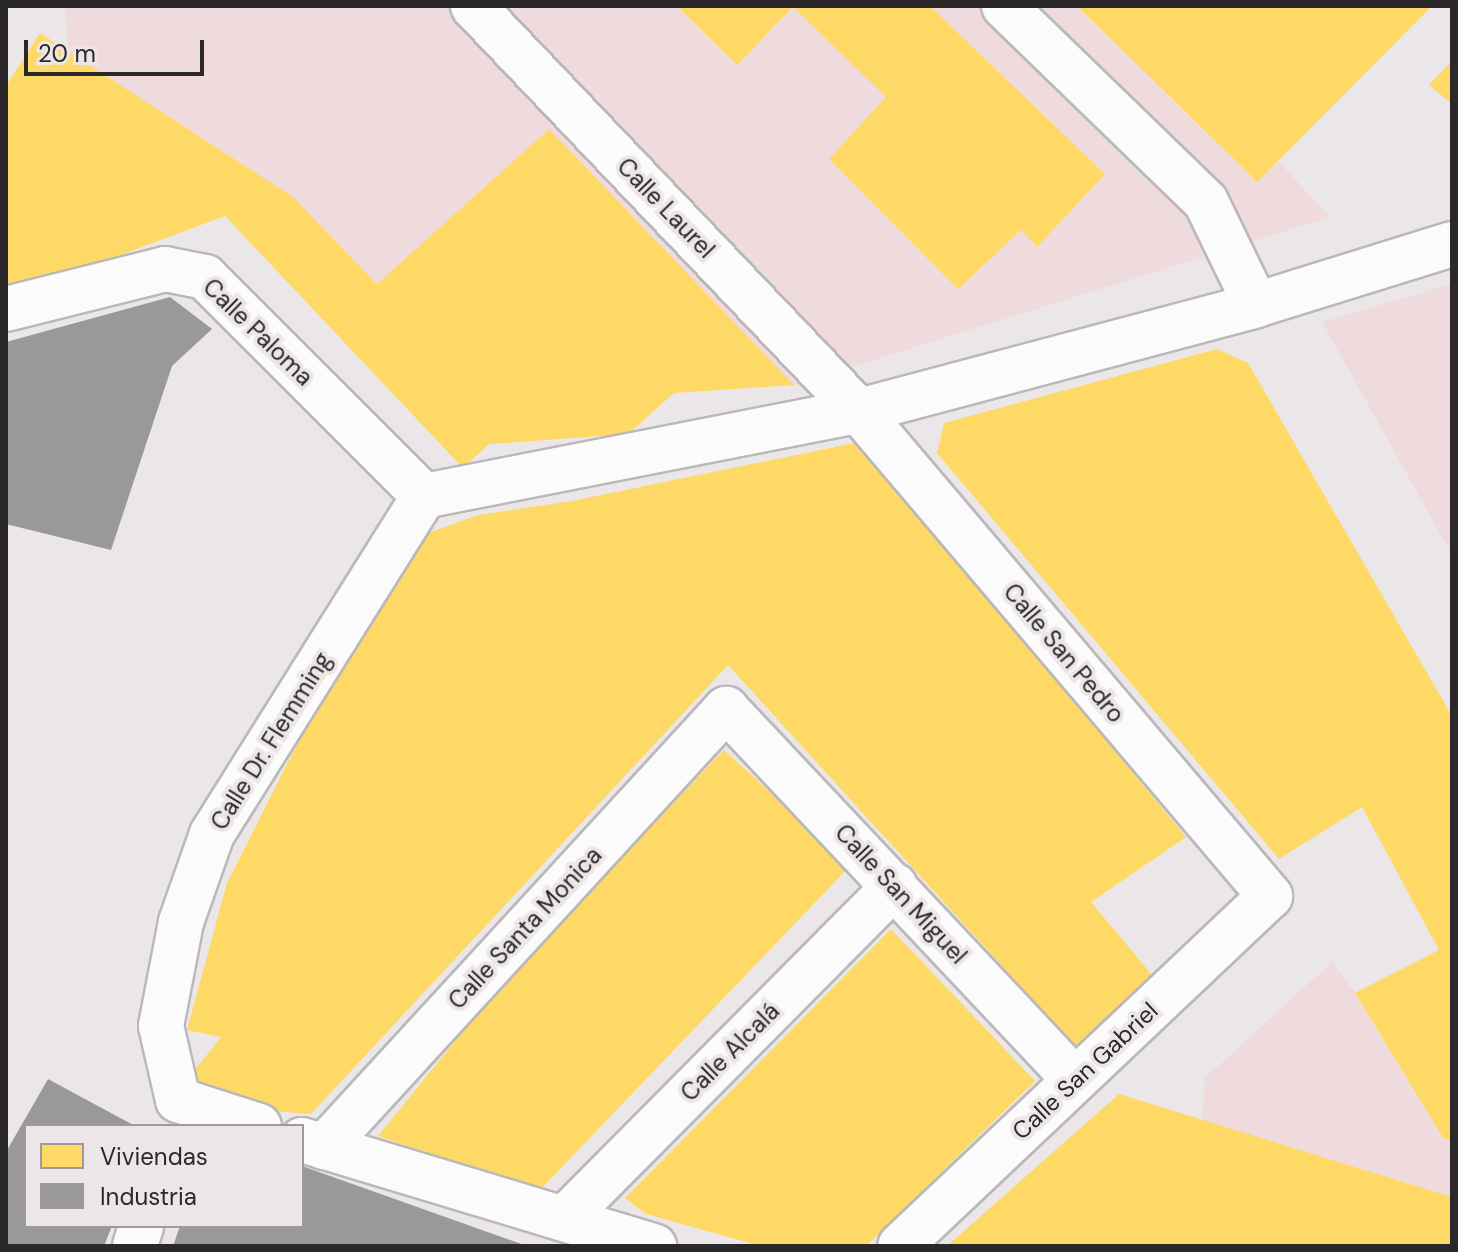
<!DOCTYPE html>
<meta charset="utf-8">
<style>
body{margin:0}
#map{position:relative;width:1458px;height:1252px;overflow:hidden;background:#ebe7e8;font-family:"DM Sans",sans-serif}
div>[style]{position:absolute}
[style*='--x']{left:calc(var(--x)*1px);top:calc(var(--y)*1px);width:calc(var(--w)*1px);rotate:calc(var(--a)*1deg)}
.green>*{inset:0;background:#efdade}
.homes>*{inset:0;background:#ffd966}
.industry>*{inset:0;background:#999}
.roads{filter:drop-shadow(2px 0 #bbb8b9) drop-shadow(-2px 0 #bbb8b9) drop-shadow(0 2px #bbb8b9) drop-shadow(0 -2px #bbb8b9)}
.pedestrian>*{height:44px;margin:-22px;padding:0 22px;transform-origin:22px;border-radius:22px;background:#fcfbfc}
.minor>*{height:44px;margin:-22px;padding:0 22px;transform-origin:22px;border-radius:22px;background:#fcfbfc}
span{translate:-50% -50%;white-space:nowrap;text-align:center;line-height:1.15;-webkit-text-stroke:8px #ece6e7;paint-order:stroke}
.street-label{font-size:24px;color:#2a2828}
.frame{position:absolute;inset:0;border:8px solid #2a2828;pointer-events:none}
.legend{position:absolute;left:24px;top:1124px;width:280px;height:104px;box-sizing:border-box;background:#ece6e7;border:2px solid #9e9a9b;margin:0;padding:10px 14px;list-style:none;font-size:24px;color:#2a2828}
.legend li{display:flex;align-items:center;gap:16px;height:40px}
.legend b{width:40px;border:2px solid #9e9a9b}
.scale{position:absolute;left:24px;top:40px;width:180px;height:36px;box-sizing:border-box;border:4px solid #2a2828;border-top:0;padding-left:10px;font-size:24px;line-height:28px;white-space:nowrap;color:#2a2828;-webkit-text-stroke:6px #ece6e7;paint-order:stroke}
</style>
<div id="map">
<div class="green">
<div style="clip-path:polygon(65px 6px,677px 6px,737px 65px,793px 7px,886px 97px,829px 159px,958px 288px,1021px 230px,1037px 247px,1105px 174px,930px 6px,1077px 6px,1256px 182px,1278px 161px,1330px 217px,794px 385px,549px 129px,377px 284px,293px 197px,68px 51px)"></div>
<div style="clip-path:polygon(1452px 284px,1452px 555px,1322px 322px)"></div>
<div style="clip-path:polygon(1332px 962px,1355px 993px,1442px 1138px,1452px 1141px,1452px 1197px,1202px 1120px,1205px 1078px)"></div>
</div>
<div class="homes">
<div style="clip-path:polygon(677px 6px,930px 6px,1105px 174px,1037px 247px,1021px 230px,958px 289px,829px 159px,886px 97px,793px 7px,737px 65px)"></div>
<div style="clip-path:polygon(1077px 6px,1432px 6px,1257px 182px)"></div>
<div style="clip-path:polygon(40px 33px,293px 197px,377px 284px,549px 129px,794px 385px,674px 393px,628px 434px,489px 444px,463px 468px,225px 216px,11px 296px,6px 292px,6px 86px)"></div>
<div style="clip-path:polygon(1452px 61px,1452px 104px,1429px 85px)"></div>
<div style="clip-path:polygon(1217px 349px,1248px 363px,1452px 716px,1452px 1141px,1443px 1138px,1355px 993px,1439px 950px,1362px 807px,1279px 859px,937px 453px,944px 423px)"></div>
<div style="clip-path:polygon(859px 442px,1186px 837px,1091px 902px,1152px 975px,1075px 1046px,728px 665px,311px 1114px,234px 1108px,191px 1075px,221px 1037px,187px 1030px,227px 883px,289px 760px,412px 539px,478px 515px,572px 501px)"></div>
<div style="clip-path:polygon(724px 750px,851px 865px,539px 1191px,378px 1136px,518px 964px)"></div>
<div style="clip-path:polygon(891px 929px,1035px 1081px,866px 1246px,761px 1246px,646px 1214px,625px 1198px)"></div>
<div style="clip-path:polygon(1119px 1094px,1452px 1197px,1452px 1246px,947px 1246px)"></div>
</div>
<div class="industry">
<div style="clip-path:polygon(170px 297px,212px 329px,172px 366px,111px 550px,6px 524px,6px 342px)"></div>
<div style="clip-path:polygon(48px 1079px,135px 1126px,26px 1126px,26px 1226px,112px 1226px,104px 1246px,6px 1246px,6px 1152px)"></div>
<div style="clip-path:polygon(302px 1166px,527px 1246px,173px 1246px,180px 1226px,302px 1226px)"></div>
</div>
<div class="roads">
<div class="pedestrian">
<div style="--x:473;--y:6;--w:559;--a:46.38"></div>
<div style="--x:1004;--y:6;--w:281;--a:44.1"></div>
<div style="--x:1206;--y:202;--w:114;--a:64.1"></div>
</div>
<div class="minor">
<div style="--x:6;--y:309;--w:164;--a:-14.1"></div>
<div style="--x:165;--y:269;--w:41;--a:11.3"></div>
<div style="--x:205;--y:277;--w:310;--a:45"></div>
<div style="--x:859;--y:411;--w:636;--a:49.72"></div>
<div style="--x:1270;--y:896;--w:509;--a:136.59"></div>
<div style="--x:424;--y:496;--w:443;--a:-11.1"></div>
<div style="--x:859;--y:411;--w:411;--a:-14.9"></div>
<div style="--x:1256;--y:305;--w:205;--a:-17.3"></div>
<div style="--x:178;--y:1100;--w:76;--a:-102.9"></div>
<div style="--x:161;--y:1026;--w:106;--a:-79.1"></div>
<div style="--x:181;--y:922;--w:93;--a:-70.6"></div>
<div style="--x:212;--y:834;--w:399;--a:-57.9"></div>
<div style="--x:178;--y:1100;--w:85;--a:17.8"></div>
<div style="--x:302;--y:1140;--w:368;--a:16.8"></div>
<div style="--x:324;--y:1147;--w:595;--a:-47.45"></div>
<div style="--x:726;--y:709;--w:509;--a:46.75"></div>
<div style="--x:565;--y:1218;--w:468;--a:-45.2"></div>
<div style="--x:135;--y:1246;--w:21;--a:-73"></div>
</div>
</div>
<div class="street-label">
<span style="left:666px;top:208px;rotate:46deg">Calle Laurel</span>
<span style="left:258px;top:332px;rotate:44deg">Calle Paloma</span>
<span style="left:1064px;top:653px;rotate:50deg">Calle San Pedro</span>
<span style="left:271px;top:741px;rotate:-58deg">Calle Dr. Flemming</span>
<span style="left:901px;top:894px;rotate:47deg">Calle San Miguel</span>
<span style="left:525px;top:928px;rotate:-47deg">Calle Santa Monica</span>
<span style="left:730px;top:1052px;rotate:-45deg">Calle Alcalá</span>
<span style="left:1085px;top:1071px;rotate:-43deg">Calle San Gabriel</span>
</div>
<div class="frame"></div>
<ul class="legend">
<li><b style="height:22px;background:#ffd966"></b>Viviendas</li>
<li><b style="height:22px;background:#999"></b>Industria</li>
</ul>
<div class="scale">20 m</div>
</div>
